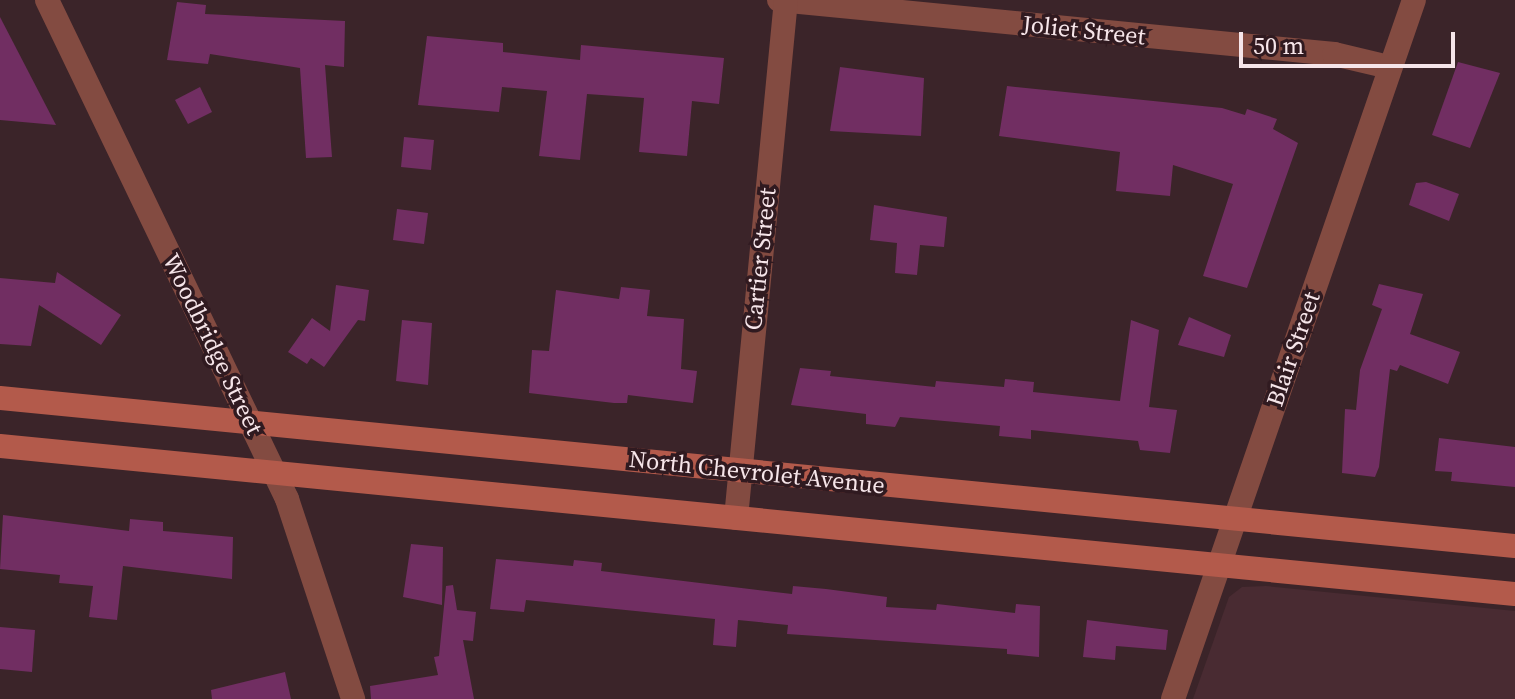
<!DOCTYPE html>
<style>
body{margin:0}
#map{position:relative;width:1515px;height:699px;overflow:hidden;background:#3b2429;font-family:"Source Serif 4",serif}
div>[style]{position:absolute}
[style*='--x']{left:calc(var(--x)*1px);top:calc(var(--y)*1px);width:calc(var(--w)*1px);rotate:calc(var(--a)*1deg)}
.built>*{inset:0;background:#492b32}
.building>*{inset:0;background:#712e62}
.street>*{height:24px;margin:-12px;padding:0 12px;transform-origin:12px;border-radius:12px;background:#834b41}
.secondary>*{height:24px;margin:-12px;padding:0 12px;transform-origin:12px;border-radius:12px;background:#b35a4b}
span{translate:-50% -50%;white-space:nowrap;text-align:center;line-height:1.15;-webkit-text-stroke:7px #301a20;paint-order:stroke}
.street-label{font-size:24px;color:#f6e5e9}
.scale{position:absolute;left:1239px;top:32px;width:216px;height:36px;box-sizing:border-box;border:4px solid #f6e5e9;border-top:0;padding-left:10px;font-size:24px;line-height:28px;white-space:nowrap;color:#f6e5e9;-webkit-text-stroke:6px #301a20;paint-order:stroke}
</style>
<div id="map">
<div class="built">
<div style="clip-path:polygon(1266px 586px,1515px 611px,1515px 699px,1193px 699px,1229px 597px,1242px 587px)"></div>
</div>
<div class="building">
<div style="clip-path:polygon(177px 2px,206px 5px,205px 14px,345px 21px,344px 67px,325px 65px,332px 157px,306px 158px,300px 68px,210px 54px,208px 64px,167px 60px)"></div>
<div style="clip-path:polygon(0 17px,56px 125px,0 120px)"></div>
<div style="clip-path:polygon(427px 36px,503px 43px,503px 52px,580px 60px,581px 45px,724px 58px,719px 104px,692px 101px,687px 156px,639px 152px,644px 98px,587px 94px,580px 160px,539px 156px,547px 91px,502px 87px,499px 112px,418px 105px)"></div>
<div style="clip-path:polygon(1458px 62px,1500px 73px,1470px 148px,1432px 135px)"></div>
<div style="clip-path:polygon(840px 67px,924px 78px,921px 136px,830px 131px)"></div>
<div style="clip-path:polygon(1007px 86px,1222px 108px,1245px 115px,1247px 109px,1277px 119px,1273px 129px,1298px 143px,1247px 288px,1203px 276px,1233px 184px,1173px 165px,1170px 196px,1116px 191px,1120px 152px,999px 136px)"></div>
<div style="clip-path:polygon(200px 87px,212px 112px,188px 124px,175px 100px)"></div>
<div style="clip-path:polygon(404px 137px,434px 140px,431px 170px,401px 167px)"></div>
<div style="clip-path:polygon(1426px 182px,1459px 194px,1449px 221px,1409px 205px,1416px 183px)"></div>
<div style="clip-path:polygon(874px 205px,947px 217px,944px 247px,920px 245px,917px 275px,895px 273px,897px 243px,870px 240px)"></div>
<div style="clip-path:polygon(397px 209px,428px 213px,424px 244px,393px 240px)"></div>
<div style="clip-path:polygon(57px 272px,121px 315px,101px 345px,39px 305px,31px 346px,0 344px,0 278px,55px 283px)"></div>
<div style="clip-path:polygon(1379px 284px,1423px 294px,1410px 334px,1460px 352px,1448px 384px,1400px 365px,1397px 371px,1390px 369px,1379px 467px,1375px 477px,1342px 473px,1345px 409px,1356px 410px,1360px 370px,1382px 309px,1372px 305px)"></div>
<div style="clip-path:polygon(336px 285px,369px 290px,365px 321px,358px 320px,324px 367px,311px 358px,307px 364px,288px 352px,312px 318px,330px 331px)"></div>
<div style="clip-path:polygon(621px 287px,650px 290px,647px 316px,684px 319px,681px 369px,697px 371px,693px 403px,628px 395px,627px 403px,614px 403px,529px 393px,532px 350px,549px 351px,556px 290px,619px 299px)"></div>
<div style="clip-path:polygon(1189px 317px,1231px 335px,1224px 357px,1178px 345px)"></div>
<div style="clip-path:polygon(402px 320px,432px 323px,428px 385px,396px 381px)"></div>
<div style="clip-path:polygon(1131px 320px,1159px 330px,1149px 407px,1177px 410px,1170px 453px,1140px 450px,1138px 441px,1031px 430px,1031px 439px,999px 436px,1000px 426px,900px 417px,895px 427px,866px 424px,866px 414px,791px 405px,800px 368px,831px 371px,830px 376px,935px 387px,936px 381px,1004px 387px,1005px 379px,1034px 382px,1033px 392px,1120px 401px)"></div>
<div style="clip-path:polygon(1439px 438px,1515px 447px,1515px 487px,1451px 481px,1452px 472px,1435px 471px)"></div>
<div style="clip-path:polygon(3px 515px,129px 531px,130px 519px,163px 522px,163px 531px,233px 537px,232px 579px,123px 566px,117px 620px,89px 617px,93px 586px,59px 583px,60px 575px,0 569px)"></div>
<div style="clip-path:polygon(411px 544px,443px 547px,442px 605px,403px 597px)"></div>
<div style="clip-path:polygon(496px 559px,573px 566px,574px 560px,602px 563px,601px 571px,792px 594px,793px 586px,826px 589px,887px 597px,886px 607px,936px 610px,937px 604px,1015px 613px,1016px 604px,1040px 606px,1039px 657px,1007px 654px,1007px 649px,787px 634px,788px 625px,738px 620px,736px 647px,713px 645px,715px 619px,526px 600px,524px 612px,490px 609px)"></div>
<div style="clip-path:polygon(453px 585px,457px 610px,476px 612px,473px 641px,463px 640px,474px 699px,371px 699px,370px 686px,438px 675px,434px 657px,439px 656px,446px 586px)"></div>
<div style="clip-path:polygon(1087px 620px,1168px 630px,1166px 650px,1116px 646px,1115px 660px,1083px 657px)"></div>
<div style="clip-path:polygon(0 627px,35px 630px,32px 672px,0 669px)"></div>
<div style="clip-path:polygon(285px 672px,291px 699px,212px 699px,211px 690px)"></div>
</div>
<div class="street">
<div style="--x:47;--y:0;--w:554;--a:64.31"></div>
<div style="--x:287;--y:499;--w:211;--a:71.7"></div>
<div style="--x:779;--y:0;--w:558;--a:5.56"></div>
<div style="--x:1334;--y:54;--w:57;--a:13.3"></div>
<div style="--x:736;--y:518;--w:520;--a:-84.49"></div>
<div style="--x:1173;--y:699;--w:739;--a:-70.98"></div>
</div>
<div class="secondary">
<div style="--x:0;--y:398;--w:1522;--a:5.58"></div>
<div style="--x:0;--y:446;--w:1522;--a:5.58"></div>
</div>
<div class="street-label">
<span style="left:1084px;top:30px;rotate:6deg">Joliet Street</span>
<span style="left:760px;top:259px;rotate:-84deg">Cartier Street</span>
<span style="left:213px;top:344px;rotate:64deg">Woodbridge Street</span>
<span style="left:1293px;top:349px;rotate:-71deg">Blair Street</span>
<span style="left:757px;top:472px;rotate:6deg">North Chevrolet Avenue</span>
</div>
<div class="scale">50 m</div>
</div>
